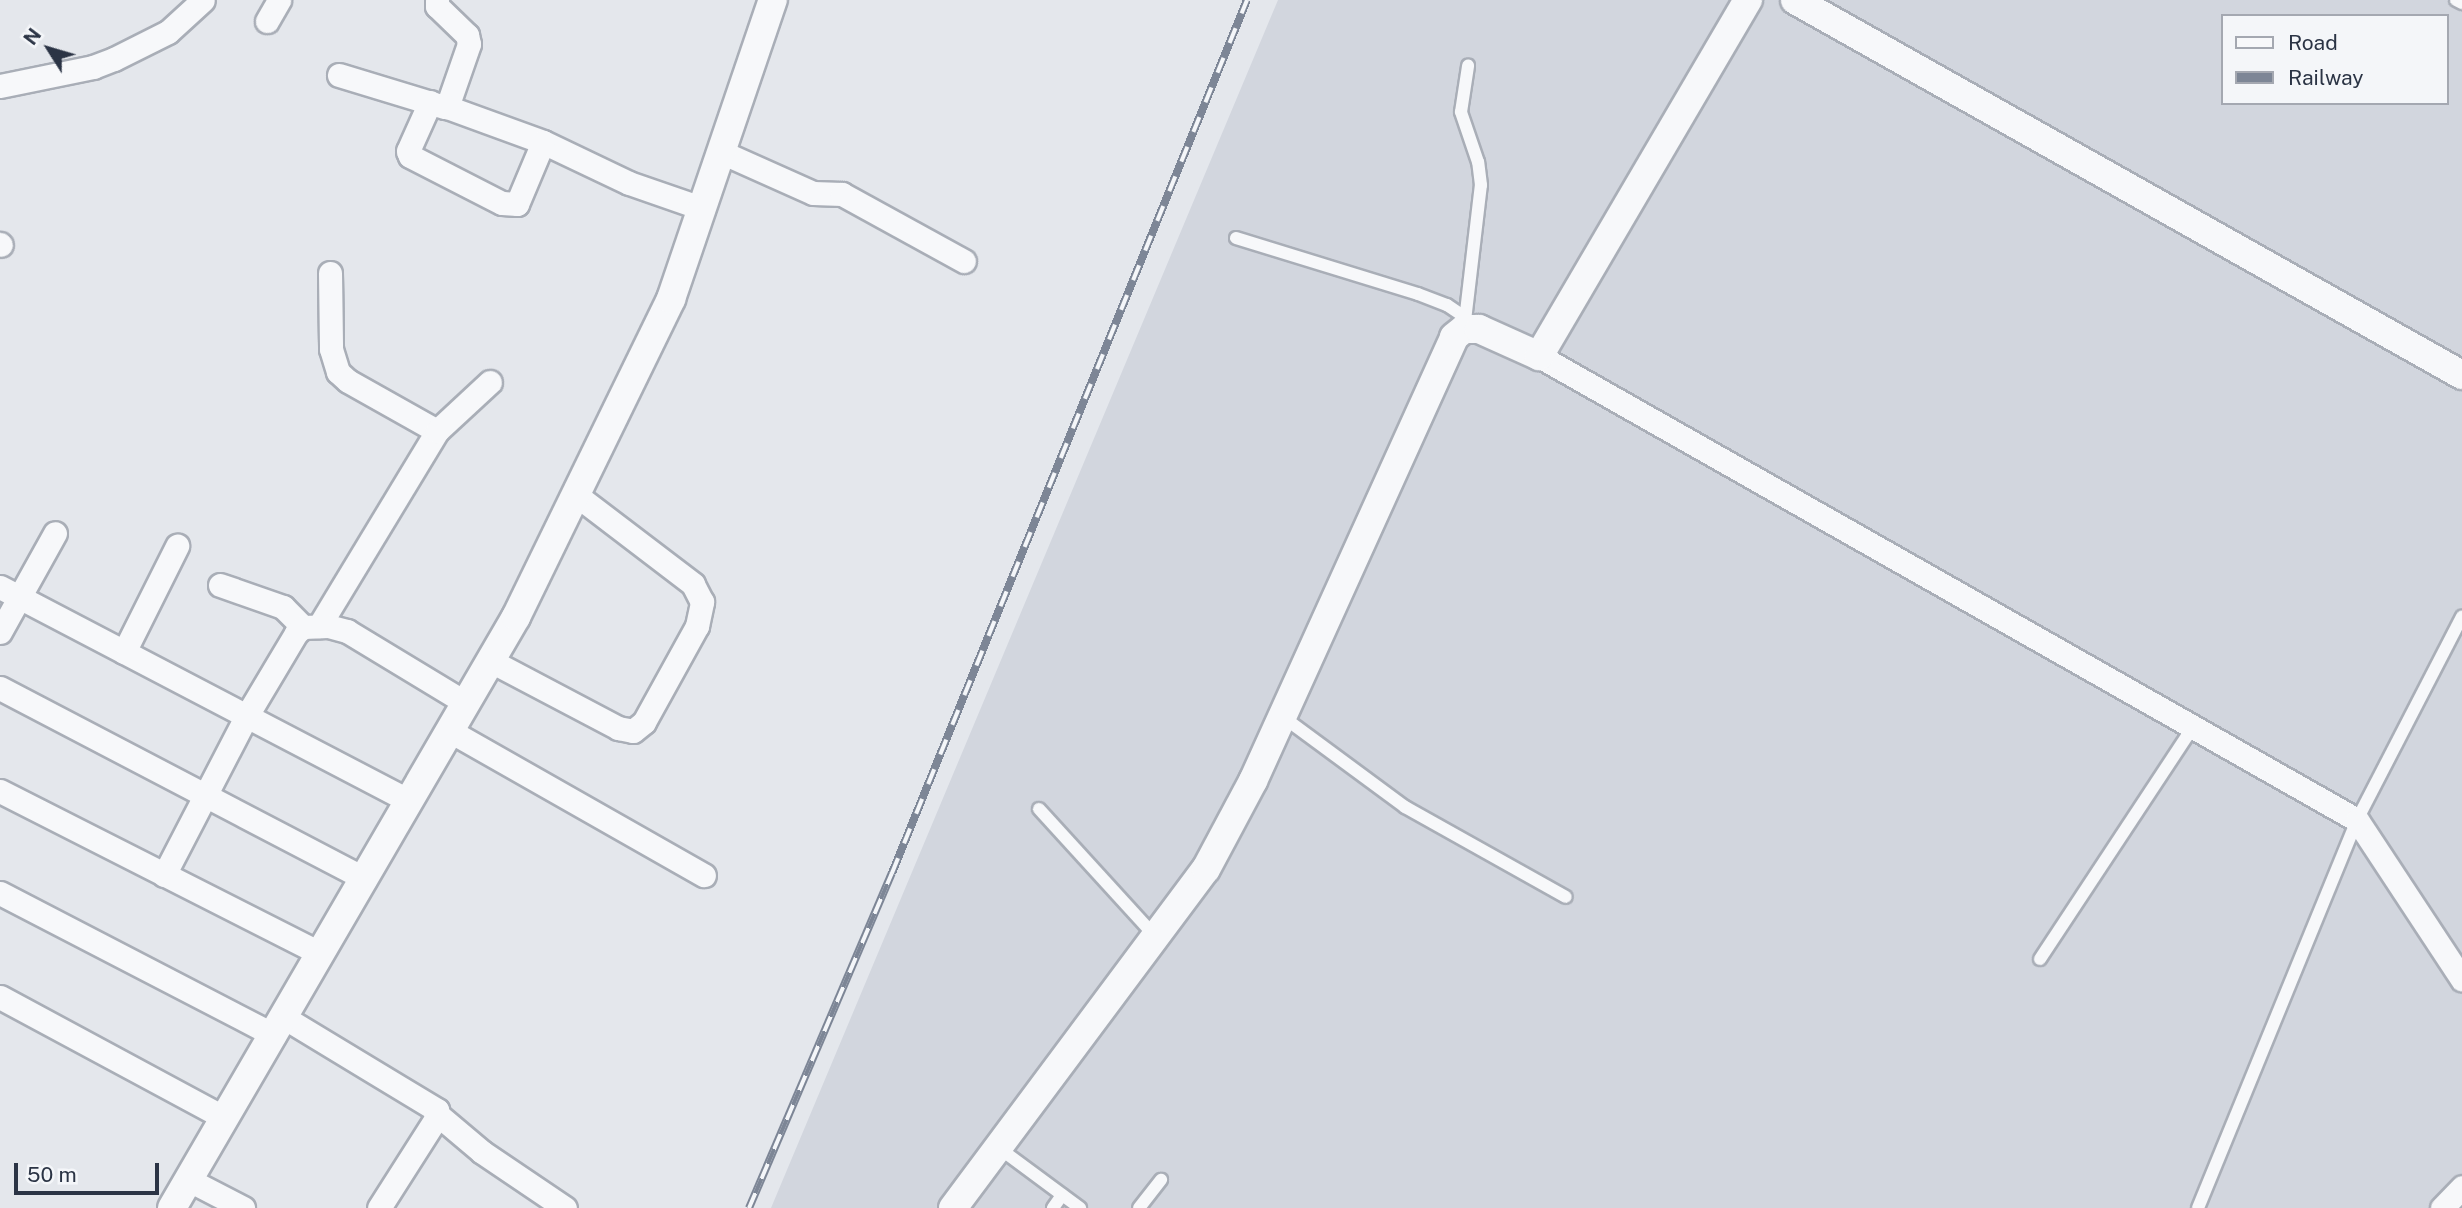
<!DOCTYPE html>
<style>
body{margin:0}
#map{position:relative;width:2462px;height:1208px;overflow:hidden;background:#e4e7ec;font-family:"Public Sans",sans-serif}
div>[style]{position:absolute}
[style*='--x']{left:calc(var(--x)*1px);top:calc(var(--y)*1px);width:calc(var(--w)*1px);rotate:calc(var(--a)*1deg)}
.built>*{inset:0;background:#d2d6de}
.roads{filter:drop-shadow(2px 0 #a9aeb7) drop-shadow(-2px 0 #a9aeb7) drop-shadow(0 2px #a9aeb7) drop-shadow(0 -2px #a9aeb7)}
.service>*{height:12px;margin:-6px;padding:0 6px;transform-origin:6px;border-radius:6px;background:#f7f8fa}
.minor>*{height:23px;margin:-11.5px;padding:0 11.5px;transform-origin:11.5px;border-radius:11.5px;background:#f7f8fa}
.tertiary>*{height:28px;margin:-14px;padding:0 14px;transform-origin:14px;border-radius:14px;background:#f7f8fa}
.rail>*{height:8px;margin-top:-4px;transform-origin:0;background:repeating-linear-gradient(90deg,#f4f6f9 0 16px,#7d8696 0 32px);box-sizing:border-box;border-block:2px solid #7d8696}
span{translate:-50% -50%;white-space:nowrap;text-align:center;line-height:1.15;-webkit-text-stroke:5px #f4f6f9;paint-order:stroke}
.legend{position:absolute;left:2221px;top:14px;width:228px;height:91px;box-sizing:border-box;background:#f4f6f9;border:2px solid #a4a8b1;margin:0;padding:9px 12px;list-style:none;font-size:21px;color:#2b3445}
.legend li{display:flex;align-items:center;gap:14px;height:35px}
.legend b{width:35px;border:2px solid #a4a8b1}
.north{position:absolute;left:14px;top:14px;width:70px;height:70px;-webkit-text-stroke:5px #f4f6f9;paint-order:stroke;rotate:307deg;font-size:19px;font-weight:700;line-height:28px;text-align:center;color:#2b3445}
.north::after{content:'';display:block;margin:auto;width:24px;height:32px;background:#2b3445;clip-path:polygon(50% 0,100% 100%,50% 72%,0 100%)}
.scale{position:absolute;left:14px;top:1163px;width:145px;height:32px;box-sizing:border-box;border:4px solid #2b3445;border-top:0;padding-left:9px;font-size:21px;line-height:24px;white-space:nowrap;color:#2b3445;-webkit-text-stroke:5px #f4f6f9;paint-order:stroke}
</style>
<div id="map">
<div class="built">
<div style="clip-path:polygon(evenodd,1278px 0,2462px 0,2462px 1208px,771px 1208px,1278px 0,2222px 16px,2446px 16px,2446px 103px,2222px 103px,2222px 16px)"></div>
</div>
<div class="roads">
<div class="service">
<div style="--x:2456;--y:0;--w:7;--a:27"></div>
<div style="--x:1236;--y:238;--w:190;--a:17.1"></div>
<div style="--x:1418;--y:294;--w:31;--a:21"></div>
<div style="--x:1447;--y:305;--w:23;--a:34"></div>
<div style="--x:1464;--y:329;--w:145;--a:-83.3"></div>
<div style="--x:1481;--y:185;--w:23;--a:-97"></div>
<div style="--x:1478;--y:162;--w:53;--a:-108.8"></div>
<div style="--x:1461;--y:112;--w:47;--a:-81.3"></div>
<div style="--x:1283;--y:717;--w:152;--a:36.4"></div>
<div style="--x:1405;--y:807;--w:184;--a:29.2"></div>
<div style="--x:1039;--y:809;--w:173;--a:47.6"></div>
<div style="--x:2040;--y:959;--w:278;--a:-56.6"></div>
<div style="--x:999;--y:1148;--w:101;--a:36.5"></div>
<div style="--x:1053;--y:1208;--w:16;--a:-55"></div>
<div style="--x:1139;--y:1208;--w:36;--a:-52"></div>
<div style="--x:2198;--y:1208;--w:419;--a:-67.7"></div>
<div style="--x:2357;--y:820;--w:229;--a:-62.7"></div>
</div>
<div class="minor">
<div style="--x:437;--y:0;--w:6;--a:90"></div>
<div style="--x:437;--y:6;--w:42;--a:44"></div>
<div style="--x:467;--y:35;--w:9;--a:77"></div>
<div style="--x:469;--y:44;--w:67;--a:109.2"></div>
<div style="--x:447;--y:107;--w:102;--a:20"></div>
<div style="--x:543;--y:142;--w:95;--a:25.5"></div>
<div style="--x:629;--y:183;--w:76;--a:19.1"></div>
<div style="--x:267;--y:21;--w:24;--a:-60"></div>
<div style="--x:339;--y:75;--w:110;--a:16.9"></div>
<div style="--x:0;--y:86;--w:95;--a:-11.5"></div>
<div style="--x:93;--y:67;--w:22;--a:-21"></div>
<div style="--x:114;--y:59;--w:60;--a:-26.6"></div>
<div style="--x:168;--y:32;--w:47;--a:-42.4"></div>
<div style="--x:430;--y:102;--w:54;--a:114.2"></div>
<div style="--x:408;--y:151;--w:5;--a:68"></div>
<div style="--x:410;--y:156;--w:103;--a:27.1"></div>
<div style="--x:502;--y:203;--w:15;--a:4"></div>
<div style="--x:517;--y:204;--w:67;--a:-67.2"></div>
<div style="--x:719;--y:151;--w:103;--a:24.1"></div>
<div style="--x:813;--y:193;--w:29;--a:2"></div>
<div style="--x:842;--y:194;--w:139;--a:28.8"></div>
<div style="--x:0;--y:244;--w:1;--a:45"></div>
<div style="--x:330;--y:273;--w:76;--a:89.2"></div>
<div style="--x:331;--y:349;--w:24;--a:73"></div>
<div style="--x:338;--y:372;--w:13;--a:42"></div>
<div style="--x:348;--y:381;--w:102;--a:29.3"></div>
<div style="--x:1539;--y:356;--w:940;--a:29.56"></div>
<div style="--x:2357;--y:820;--w:191;--a:56.6"></div>
<div style="--x:220;--y:585;--w:67;--a:19.2"></div>
<div style="--x:283;--y:607;--w:28;--a:45"></div>
<div style="--x:0;--y:587;--w:462;--a:27.6"></div>
<div style="--x:319;--y:626;--w:228;--a:-58.8"></div>
<div style="--x:437;--y:431;--w:72;--a:-42.8"></div>
<div style="--x:0;--y:632;--w:113;--a:-60.9"></div>
<div style="--x:124;--y:652;--w:119;--a:-63.4"></div>
<div style="--x:491;--y:661;--w:144;--a:27.8"></div>
<div style="--x:618;--y:728;--w:15;--a:11"></div>
<div style="--x:633;--y:731;--w:14;--a:-39"></div>
<div style="--x:644;--y:722;--w:110;--a:-61.1"></div>
<div style="--x:697;--y:626;--w:25;--a:-78"></div>
<div style="--x:702;--y:602;--w:20;--a:-117"></div>
<div style="--x:693;--y:584;--w:147;--a:-142.7"></div>
<div style="--x:0;--y:688;--w:412;--a:27.6"></div>
<div style="--x:450;--y:731;--w:292;--a:29.6"></div>
<div style="--x:0;--y:791;--w:360;--a:26.9"></div>
<div style="--x:164;--y:875;--w:178;--a:-62.6"></div>
<div style="--x:246;--y:717;--w:98;--a:-59.2"></div>
<div style="--x:296;--y:633;--w:9;--a:-41"></div>
<div style="--x:303;--y:627;--w:25;--a:-2"></div>
<div style="--x:328;--y:626;--w:20;--a:15"></div>
<div style="--x:347;--y:631;--w:139;--a:31.2"></div>
<div style="--x:0;--y:893;--w:309;--a:27.4"></div>
<div style="--x:0;--y:997;--w:255;--a:28.3"></div>
<div style="--x:285;--y:1018;--w:178;--a:31.2"></div>
<div style="--x:437;--y:1110;--w:10;--a:101"></div>
<div style="--x:435;--y:1120;--w:104;--a:122.5"></div>
<div style="--x:437;--y:1114;--w:59;--a:40.2"></div>
<div style="--x:482;--y:1152;--w:100;--a:34"></div>
<div style="--x:189;--y:1180;--w:61;--a:27.4"></div>
<div style="--x:2442;--y:1208;--w:29;--a:-46"></div>
</div>
<div class="tertiary">
<div style="--x:1795;--y:0;--w:765;--a:29.35"></div>
<div style="--x:172;--y:1208;--w:684;--a:-59.8"></div>
<div style="--x:516;--y:617;--w:354;--a:-64"></div>
<div style="--x:671;--y:299;--w:316;--a:-71.2"></div>
<div style="--x:953;--y:1208;--w:423;--a:-53.3"></div>
<div style="--x:1206;--y:869;--w:100;--a:-61.9"></div>
<div style="--x:1253;--y:781;--w:487;--a:-65.6"></div>
<div style="--x:1454;--y:337;--w:13;--a:-39"></div>
<div style="--x:1464;--y:329;--w:15;--a:0"></div>
<div style="--x:1479;--y:329;--w:66;--a:24.2"></div>
<div style="--x:1539;--y:356;--w:413;--a:-59.6"></div>
</div>
</div>
<div class="rail">
<div style="--x:749;--y:1208;--w:364;--a:-66.9"></div>
<div style="--x:892;--y:873;--w:942;--a:-67.87"></div>
</div>
<ul class="legend">
<li><b style="height:9px;background:#f7f8fa"></b>Road</li>
<li><b style="height:9px;background:#7d8696"></b>Railway</li>
</ul>
<div class="north">N</div>
<div class="scale">50 m</div>
</div>
